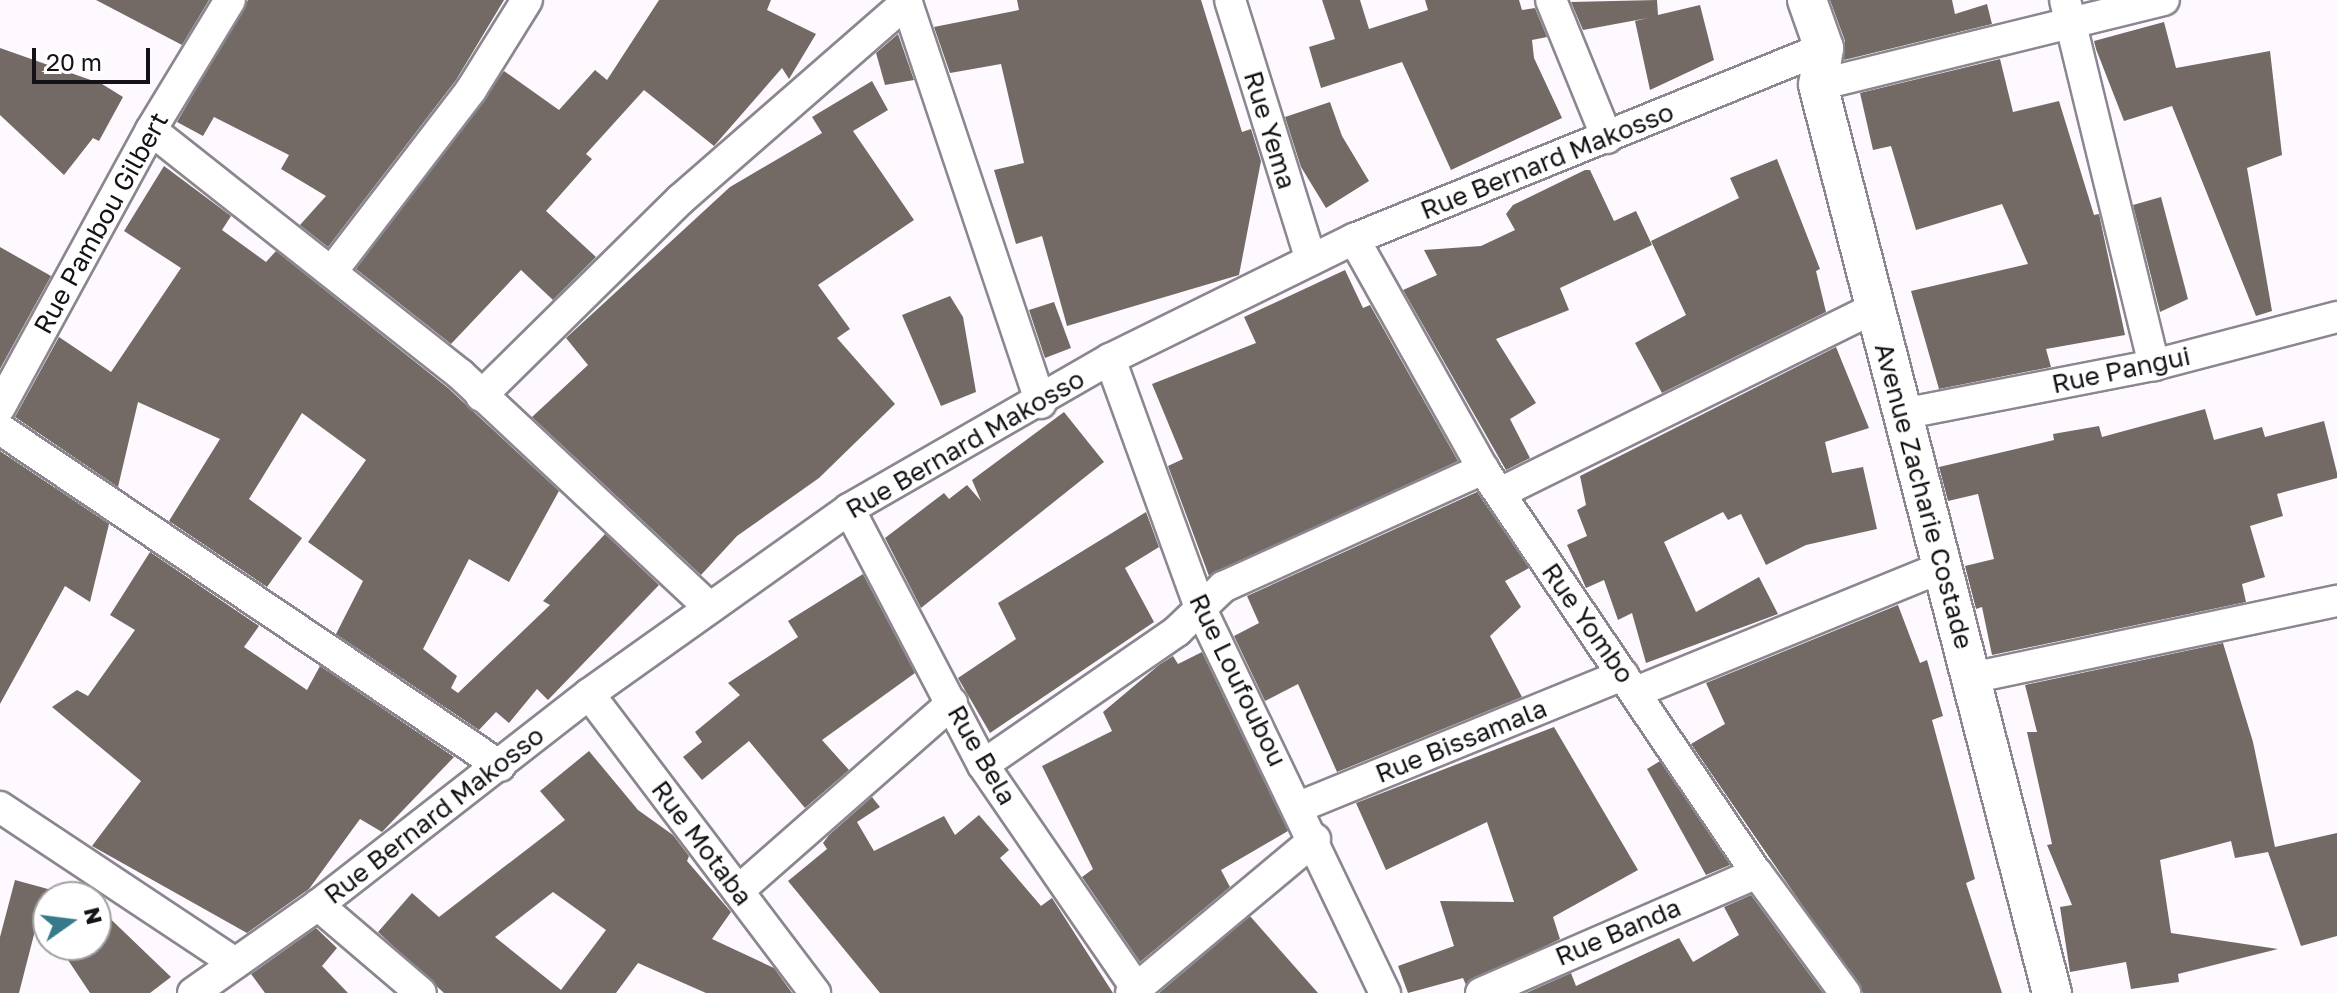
<!DOCTYPE html>
<style>
body{margin:0}
#map{position:relative;width:2337px;height:993px;overflow:hidden;background:#fdf9ff;font-family:"Golos Text",sans-serif}
div>[style]{position:absolute}
[style*='--x']{left:calc(var(--x)*1px);top:calc(var(--y)*1px);width:calc(var(--w)*1px);rotate:calc(var(--a)*1deg)}
.building>*{inset:0;background:#746a65}
.roads{filter:drop-shadow(2px 0 #8b868f) drop-shadow(-2px 0 #8b868f) drop-shadow(0 2px #8b868f) drop-shadow(0 -2px #8b868f)}
.minor>*{height:30px;margin:-15px;padding:0 15px;transform-origin:15px;border-radius:15px;background:#fff}
.tertiary>*{height:38px;margin:-19px;padding:0 19px;transform-origin:19px;border-radius:19px;background:#fff}
span{translate:-50% -50%;white-space:nowrap;text-align:center;line-height:1.15;-webkit-text-stroke:6px #fff;paint-order:stroke}
.street-label{font-size:26px;color:#141216}
.north{position:absolute;left:32px;top:881px;width:80px;height:80px;box-sizing:border-box;background:#fff;border:2px solid #a1a0a2;border-radius:50%;rotate:76deg;font-size:22px;font-weight:700;line-height:32px;text-align:center;color:#141216}
.north::after{content:'';display:block;margin:auto;width:28px;height:36px;background:#377b8a;clip-path:polygon(50% 0,100% 100%,50% 72%,0 100%)}
.scale{position:absolute;left:32px;top:48px;width:118px;height:36px;box-sizing:border-box;border:4px solid #141216;border-top:0;padding-left:10px;font-size:24px;line-height:28px;white-space:nowrap;color:#141216;-webkit-text-stroke:6px #fff;paint-order:stroke}
</style>
<div id="map">
<div class="building">
<div style="clip-path:polygon(96px 0,209px 0,182px 45px)"></div>
<div style="clip-path:polygon(248px 0,504px 0,456px 80px,328px 247px,300px 225px,326px 196px,281px 169px,289px 155px,214px 117px,203px 136px,177px 122px)"></div>
<div style="clip-path:polygon(659px 0,771px 0,767px 10px,816px 34px,789px 79px,782px 68px,714px 146px,644px 90px,586px 154px,592px 159px,546px 211px,596px 257px,553px 300px,521px 270px,451px 344px,356px 269px,504px 71px,559px 110px,595px 70px,607px 80px)"></div>
<div style="clip-path:polygon(1017px 0,1201px 0,1242px 132px,1251px 129px,1261px 161px,1239px 275px,1067px 326px,1042px 236px,1016px 244px,994px 170px,1024px 163px,1001px 64px,950px 73px,934px 27px,1019px 10px)"></div>
<div style="clip-path:polygon(1322px 0,1360px 0,1369px 29px,1428px 10px,1425px 0,1519px 0,1522px 10px,1535px 8px,1547px 37px,1532px 40px,1534px 58px,1562px 118px,1451px 170px,1402px 62px,1321px 88px,1309px 47px,1335px 39px)"></div>
<div style="clip-path:polygon(1657px 0,1658px 15px,1700px 5px,1714px 60px,1650px 90px,1635px 21px,1648px 18px,1583px 30px,1571px 2px)"></div>
<div style="clip-path:polygon(1830px 0,1952px 0,1955px 14px,1987px 4px,1992px 24px,1844px 60px,1845px 41px)"></div>
<div style="clip-path:polygon(2164px 22px,2176px 68px,2270px 51px,2282px 155px,2247px 168px,2272px 311px,2256px 316px,2172px 106px,2124px 121px,2096px 49px,2094px 41px)"></div>
<div style="clip-path:polygon(898px 34px,914px 80px,885px 85px,876px 53px)"></div>
<div style="clip-path:polygon(0 48px,102px 84px,123px 97px,99px 141px,93px 138px,64px 175px,0 115px)"></div>
<div style="clip-path:polygon(2000px 59px,2013px 112px,2059px 101px,2094px 215px,2099px 214px,2125px 335px,2046px 349px,2051px 367px,1939px 389px,1911px 291px,2028px 264px,2002px 204px,1916px 230px,1891px 146px,1873px 150px,1860px 93px)"></div>
<div style="clip-path:polygon(872px 81px,888px 110px,853px 131px,914px 220px,818px 285px,850px 329px,837px 338px,895px 404px,819px 478px,737px 536px,701px 575px,532px 417px,588px 365px,566px 338px,730px 187px,822px 133px,812px 117px)"></div>
<div style="clip-path:polygon(1330px 102px,1342px 136px,1369px 181px,1326px 208px,1301px 167px,1285px 117px)"></div>
<div style="clip-path:polygon(1777px 159px,1820px 269px,1816px 271px,1826px 312px,1662px 393px,1635px 343px,1686px 315px,1651px 241px,1739px 198px,1730px 178px)"></div>
<div style="clip-path:polygon(164px 166px,231px 216px,222px 230px,266px 262px,276px 251px,448px 388px,559px 491px,509px 582px,469px 559px,423px 649px,457px 676px,451px 688px,458px 693px,550px 605px,543px 601px,605px 534px,659px 585px,548px 700px,537px 689px,509px 723px,496px 712px,479px 730px,336px 634px,363px 581px,308px 542px,366px 460px,302px 413px,249px 499px,302px 538px,267px 587px,169px 521px,220px 439px,138px 402px,118px 487px,15px 417px,59px 337px,111px 372px,181px 268px,124px 231px)"></div>
<div style="clip-path:polygon(1585px 170px,1590px 170px,1614px 221px,1636px 211px,1652px 245px,1560px 288px,1569px 310px,1496px 339px,1536px 403px,1510px 419px,1530px 458px,1506px 470px,1403px 290px,1437px 275px,1424px 250px,1481px 246px,1515px 230px,1506px 214px,1513px 205px)"></div>
<div style="clip-path:polygon(2161px 197px,2188px 299px,2160px 312px,2133px 205px)"></div>
<div style="clip-path:polygon(0 247px,51px 276px,0 369px)"></div>
<div style="clip-path:polygon(1345px 270px,1363px 308px,1370px 305px,1458px 461px,1209px 576px,1168px 466px,1183px 459px,1152px 384px,1256px 343px,1244px 317px)"></div>
<div style="clip-path:polygon(950px 296px,963px 317px,976px 392px,941px 406px,902px 315px)"></div>
<div style="clip-path:polygon(1054px 302px,1071px 348px,1045px 358px,1029px 310px)"></div>
<div style="clip-path:polygon(1836px 347px,1869px 428px,1825px 442px,1832px 473px,1863px 467px,1877px 529px,1806px 545px,1766px 565px,1741px 514px,1728px 520px,1723px 512px,1664px 542px,1696px 612px,1759px 577px,1778px 614px,1646px 663px,1632px 613px,1618px 620px,1604px 580px,1586px 588px,1567px 545px,1587px 536px,1577px 510px,1586px 505px,1580px 476px)"></div>
<div style="clip-path:polygon(2205px 409px,2214px 440px,2262px 427px,2265px 437px,2324px 421px,2337px 473px,2337px 478px,2277px 494px,2283px 516px,2250px 526px,2265px 577px,2242px 584px,2246px 602px,1992px 655px,1982px 607px,1976px 609px,1965px 566px,1994px 559px,1978px 494px,1948px 501px,1939px 467px,2054px 440px,2053px 434px,2099px 426px,2102px 437px)"></div>
<div style="clip-path:polygon(1064px 412px,1104px 462px,921px 608px,885px 538px,944px 493px,949px 499px,967px 485px,981px 501px,972px 480px)"></div>
<div style="clip-path:polygon(0 451px,109px 524px,90px 602px,65px 586px,0 704px)"></div>
<div style="clip-path:polygon(1477px 492px,1529px 568px,1505px 581px,1521px 607px,1490px 636px,1522px 697px,1337px 772px,1298px 684px,1265px 701px,1234px 636px,1259px 623px,1247px 596px)"></div>
<div style="clip-path:polygon(1146px 512px,1159px 547px,1125px 568px,1154px 622px,990px 733px,958px 678px,1016px 639px,998px 603px)"></div>
<div style="clip-path:polygon(150px 552px,259px 626px,244px 647px,307px 690px,320px 666px,454px 757px,382px 832px,360px 819px,309px 889px,247px 933px,92px 846px,141px 781px,52px 707px,77px 690px,88px 696px,135px 630px,110px 615px)"></div>
<div style="clip-path:polygon(863px 574px,915px 673px,822px 740px,849px 770px,805px 808px,749px 741px,702px 780px,683px 757px,702px 742px,695px 732px,740px 695px,728px 683px,798px 637px,788px 621px)"></div>
<div style="clip-path:polygon(1898px 605px,1920px 663px,1927px 660px,1943px 716px,1932px 720px,1975px 879px,1966px 883px,2002px 993px,1863px 993px,1691px 744px,1725px 724px,1706px 683px)"></div>
<div style="clip-path:polygon(2223px 643px,2253px 742px,2275px 847px,2337px 833px,2337px 936px,2301px 946px,2268px 852px,2235px 858px,2231px 841px,2160px 860px,2171px 933px,2278px 949px,2178px 974px,2179px 982px,2131px 989px,2126px 962px,2070px 972px,2060px 907px,2072px 905px,2047px 845px,2052px 844px,2027px 732px,2037px 732px,2025px 685px)"></div>
<div style="clip-path:polygon(1202px 652px,1288px 831px,1221px 870px,1230px 887px,1140px 962px,1082px 877px,1093px 869px,1042px 766px,1112px 731px,1103px 712px,1159px 665px,1173px 656px,1178px 664px)"></div>
<div style="clip-path:polygon(1554px 727px,1638px 870px,1553px 917px,1560px 939px,1466px 985px,1463px 978px,1408px 993px,1398px 966px,1454px 946px,1440px 901px,1514px 902px,1487px 822px,1386px 870px,1356px 803px)"></div>
<div style="clip-path:polygon(evenodd,589px 751px,638px 810px,673px 835px,689px 856px,687px 861px,731px 912px,712px 939px,774px 968px,792px 993px,706px 993px,638px 963px,616px 993px,444px 993px,378px 932px,412px 893px,439px 917px,565px 820px,540px 791px,589px 751px,553px 892px,606px 930px,561px 990px,495px 937px,553px 892px)"></div>
<div style="clip-path:polygon(1660px 761px,1730px 865px,1706px 875px,1647px 769px)"></div>
<div style="clip-path:polygon(872px 797px,880px 807px,857px 822px,874px 851px,944px 816px,955px 835px,979px 815px,1009px 850px,1000px 858px,1041px 906px,1052px 898px,1113px 993px,880px 993px,788px 881px,827px 849px,823px 843px,829px 835px)"></div>
<div style="clip-path:polygon(15px 880px,77px 897px,48px 897px,48px 929px,39px 915px,19px 993px,0 993px,0 937px)"></div>
<div style="clip-path:polygon(1751px 895px,1823px 993px,1526px 993px,1571px 973px,1576px 986px,1679px 938px,1693px 962px,1739px 935px,1724px 907px)"></div>
<div style="clip-path:polygon(96px 905px,171px 977px,150px 993px,90px 993px,58px 945px,96px 945px)"></div>
<div style="clip-path:polygon(1250px 916px,1318px 993px,1159px 993px)"></div>
<div style="clip-path:polygon(316px 928px,337px 948px,322px 966px,348px 993px,265px 993px,251px 974px)"></div>
</div>
<div class="roads">
<div class="minor">
<div style="--x:906;--y:0;--w:425;--a:71.5"></div>
<div style="--x:1230;--y:0;--w:272;--a:72.7"></div>
<div style="--x:1551;--y:0;--w:149;--a:67.9"></div>
<div style="--x:2065;--y:0;--w:376;--a:76.3"></div>
<div style="--x:1818;--y:85;--w:356;--a:-13.8"></div>
<div style="--x:151;--y:130;--w:394;--a:38.3"></div>
<div style="--x:460;--y:374;--w:342;--a:43.1"></div>
<div style="--x:1354;--y:239;--w:264;--a:60.7"></div>
<div style="--x:1483;--y:469;--w:488;--a:55.9"></div>
<div style="--x:1757;--y:873;--w:149;--a:53.7"></div>
<div style="--x:333;--y:270;--w:227;--a:-52.5"></div>
<div style="--x:471;--y:90;--w:106;--a:-58.1"></div>
<div style="--x:1110;--y:359;--w:264;--a:70.1"></div>
<div style="--x:1200;--y:607;--w:428;--a:64.4"></div>
<div style="--x:481;--y:396;--w:281;--a:-44.6"></div>
<div style="--x:681;--y:199;--w:300;--a:-41.1"></div>
<div style="--x:0;--y:407;--w:315;--a:-61.4"></div>
<div style="--x:151;--y:130;--w:152;--a:-58.7"></div>
<div style="--x:1902;--y:414;--w:257;--a:-11"></div>
<div style="--x:2154;--y:365;--w:189;--a:-14.7"></div>
<div style="--x:0;--y:429;--w:603;--a:33.98"></div>
<div style="--x:1500;--y:493;--w:417;--a:-26.3"></div>
<div style="--x:849;--y:509;--w:289;--a:62.4"></div>
<div style="--x:983;--y:765;--w:270;--a:55.5"></div>
<div style="--x:1971;--y:678;--w:374;--a:-11.9"></div>
<div style="--x:1636;--y:692;--w:331;--a:-22.2"></div>
<div style="--x:589;--y:694;--w:375;--a:52.9"></div>
<div style="--x:983;--y:765;--w:236;--a:-34.6"></div>
<div style="--x:1177;--y:631;--w:64;--a:-43.7"></div>
<div style="--x:1223;--y:587;--w:286;--a:-24.4"></div>
<div style="--x:0;--y:807;--w:282;--a:33.6"></div>
<div style="--x:1299;--y:807;--w:350;--a:-22.2"></div>
<div style="--x:738;--y:891;--w:285;--a:-41.3"></div>
<div style="--x:318;--y:905;--w:135;--a:40.5"></div>
<div style="--x:193;--y:993;--w:153;--a:-35.1"></div>
<div style="--x:318;--y:905;--w:343;--a:-37.9"></div>
<div style="--x:589;--y:694;--w:319;--a:-35.4"></div>
<div style="--x:849;--y:509;--w:301;--a:-29.9"></div>
<div style="--x:1110;--y:359;--w:272;--a:-26.2"></div>
<div style="--x:1354;--y:239;--w:507;--a:-22.12"></div>
<div style="--x:1131;--y:993;--w:240;--a:-39.9"></div>
<div style="--x:1481;--y:993;--w:301;--a:-23.5"></div>
</div>
<div class="tertiary">
<div style="--x:1807;--y:0;--w:51;--a:70.5"></div>
<div style="--x:1824;--y:48;--w:37;--a:99"></div>
<div style="--x:1818;--y:85;--w:938;--a:75.55"></div>
</div>
</div>
<div class="street-label">
<span style="left:1270px;top:130px;rotate:73deg">Rue Yema</span>
<span style="left:1547px;top:161px;rotate:-22deg">Rue Bernard Makosso</span>
<span style="left:101px;top:223px;rotate:-61deg">Rue Pambou Gilbert</span>
<span style="left:2121px;top:370px;rotate:-12deg">Rue Pangui</span>
<span style="left:965px;top:444px;rotate:-30deg">Rue Bernard Makosso</span>
<span style="left:1924px;top:496px;rotate:75deg">Avenue Zacharie Costade</span>
<span style="left:1588px;top:623px;rotate:55deg">Rue Yombo</span>
<span style="left:1238px;top:680px;rotate:64deg">Rue Loufoubou</span>
<span style="left:1461px;top:741px;rotate:-22deg">Rue Bissamala</span>
<span style="left:982px;top:755px;rotate:60deg">Rue Bela</span>
<span style="left:434px;top:815px;rotate:-38deg">Rue Bernard Makosso</span>
<span style="left:702px;top:843px;rotate:53deg">Rue Motaba</span>
<span style="left:1618px;top:932px;rotate:-23deg">Rue Banda</span>
</div>
<div class="north">N</div>
<div class="scale">20 m</div>
</div>
